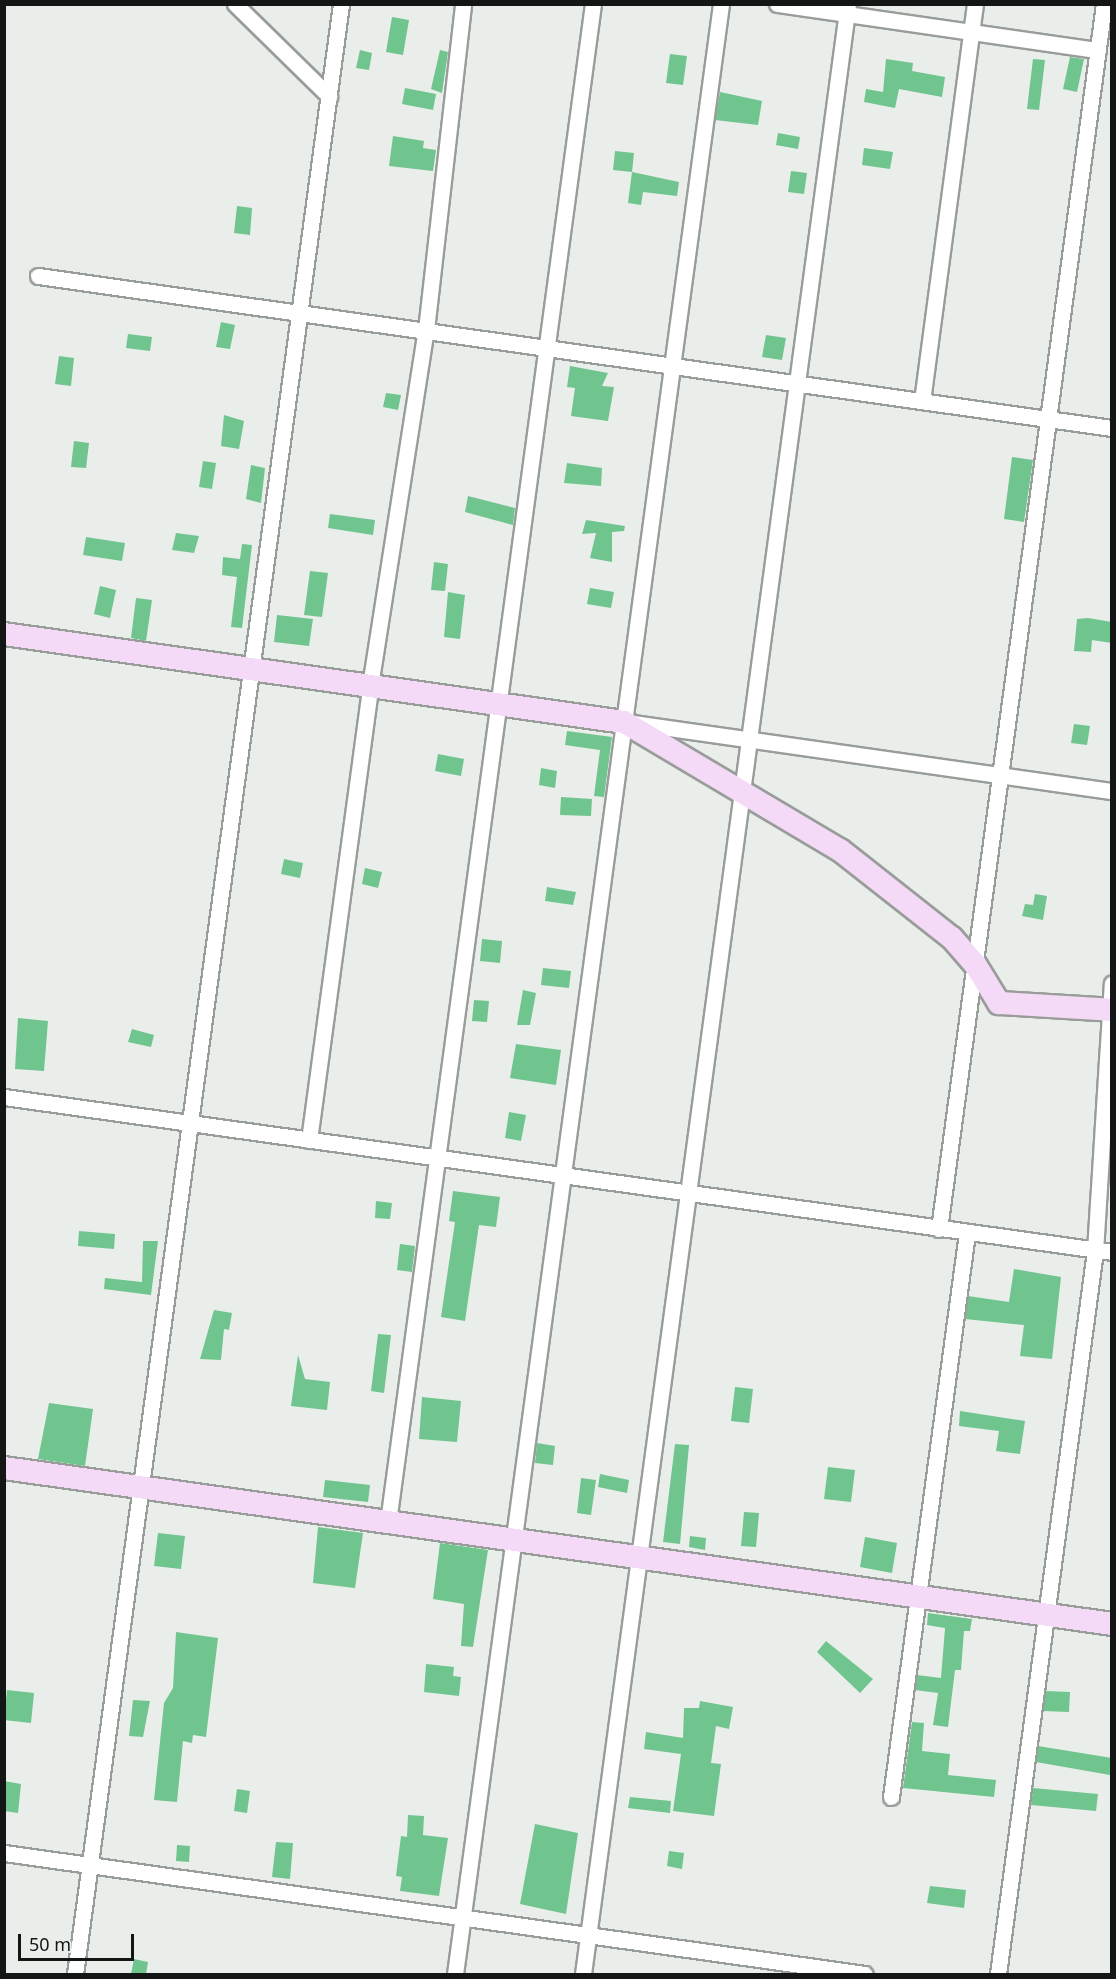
<!DOCTYPE html>
<style>
body{margin:0}
#map{position:relative;width:1116px;height:1979px;overflow:hidden;background:#eaeeeb;font-family:"Noto Sans",sans-serif}
div>[style]{position:absolute}
[style*='--x']{left:calc(var(--x)*1px);top:calc(var(--y)*1px);width:calc(var(--w)*1px);rotate:calc(var(--a)*1deg)}
.building>*{inset:0;background:#70c48e}
.roads{filter:drop-shadow(2px 0 #999d9a) drop-shadow(-2px 0 #999d9a) drop-shadow(0 2px #999d9a) drop-shadow(0 -2px #999d9a)}
.street>*{height:15px;margin:-7.5px;padding:0 7.5px;transform-origin:7.5px;border-radius:7.5px;background:#fff}
.secondary>*{height:22px;margin:-11px;padding:0 11px;transform-origin:11px;border-radius:11px;background:#f4daf7}
span{translate:-50% -50%;white-space:nowrap;text-align:center;line-height:1.15;-webkit-text-stroke:5px #eaeeeb;paint-order:stroke}
.frame{position:absolute;inset:0;border:6px solid #141615;pointer-events:none}
.scale{position:absolute;left:18px;top:1934px;width:116px;height:27px;box-sizing:border-box;border:3px solid #141615;border-top:0;padding-left:8px;font-size:18px;line-height:21px;white-space:nowrap;color:#141615;-webkit-text-stroke:4px #eaeeeb;paint-order:stroke}
</style>
<div id="map">
<div class="building">
<div style="clip-path:polygon(392px 17px,409px 20px,403px 55px,386px 52px)"></div>
<div style="clip-path:polygon(360px 50px,372px 53px,369px 70px,356px 68px)"></div>
<div style="clip-path:polygon(440px 50px,448px 52px,442px 93px,431px 89px)"></div>
<div style="clip-path:polygon(670px 54px,687px 56px,683px 85px,666px 83px)"></div>
<div style="clip-path:polygon(1070px 57px,1084px 59px,1077px 92px,1063px 89px)"></div>
<div style="clip-path:polygon(886px 59px,913px 63px,912px 71px,945px 77px,942px 97px,899px 89px,895px 108px,864px 102px,866px 89px,883px 92px)"></div>
<div style="clip-path:polygon(1033px 59px,1045px 60px,1039px 110px,1027px 109px)"></div>
<div style="clip-path:polygon(405px 88px,436px 94px,433px 110px,402px 104px)"></div>
<div style="clip-path:polygon(720px 92px,762px 101px,758px 125px,715px 120px)"></div>
<div style="clip-path:polygon(778px 133px,800px 137px,798px 149px,776px 145px)"></div>
<div style="clip-path:polygon(393px 136px,424px 141px,423px 148px,436px 150px,433px 171px,389px 166px)"></div>
<div style="clip-path:polygon(864px 148px,893px 152px,890px 169px,862px 165px)"></div>
<div style="clip-path:polygon(615px 151px,634px 153px,632px 172px,613px 170px)"></div>
<div style="clip-path:polygon(791px 171px,807px 173px,804px 194px,788px 192px)"></div>
<div style="clip-path:polygon(632px 172px,679px 182px,677px 196px,643px 192px,641px 205px,628px 203px)"></div>
<div style="clip-path:polygon(237px 206px,252px 208px,250px 235px,234px 233px)"></div>
<div style="clip-path:polygon(221px 322px,235px 325px,230px 349px,216px 347px)"></div>
<div style="clip-path:polygon(128px 334px,152px 337px,150px 351px,126px 348px)"></div>
<div style="clip-path:polygon(766px 335px,786px 338px,782px 360px,762px 357px)"></div>
<div style="clip-path:polygon(59px 356px,74px 358px,71px 386px,55px 384px)"></div>
<div style="clip-path:polygon(570px 366px,608px 373px,602px 386px,614px 387px,608px 421px,571px 416px,575px 388px,567px 387px)"></div>
<div style="clip-path:polygon(386px 393px,401px 395px,398px 410px,383px 407px)"></div>
<div style="clip-path:polygon(224px 415px,244px 421px,239px 449px,221px 446px)"></div>
<div style="clip-path:polygon(74px 441px,89px 443px,86px 468px,71px 467px)"></div>
<div style="clip-path:polygon(1012px 457px,1033px 460px,1024px 522px,1004px 519px)"></div>
<div style="clip-path:polygon(203px 461px,216px 463px,212px 489px,199px 487px)"></div>
<div style="clip-path:polygon(567px 463px,602px 468px,601px 486px,564px 483px)"></div>
<div style="clip-path:polygon(251px 465px,265px 468px,261px 503px,246px 499px)"></div>
<div style="clip-path:polygon(468px 496px,515px 508px,513px 525px,465px 512px)"></div>
<div style="clip-path:polygon(330px 514px,375px 520px,373px 535px,328px 528px)"></div>
<div style="clip-path:polygon(586px 520px,625px 526px,624px 531px,612px 532px,612px 562px,590px 558px,596px 533px,582px 534px)"></div>
<div style="clip-path:polygon(176px 533px,199px 536px,194px 553px,172px 550px)"></div>
<div style="clip-path:polygon(86px 537px,125px 543px,122px 561px,83px 555px)"></div>
<div style="clip-path:polygon(242px 544px,252px 545px,242px 628px,231px 627px,237px 577px,222px 575px,223px 557px,240px 559px)"></div>
<div style="clip-path:polygon(434px 562px,448px 564px,445px 591px,431px 590px)"></div>
<div style="clip-path:polygon(310px 571px,328px 573px,322px 617px,304px 615px)"></div>
<div style="clip-path:polygon(100px 586px,116px 590px,110px 618px,94px 614px)"></div>
<div style="clip-path:polygon(590px 588px,614px 592px,611px 608px,587px 604px)"></div>
<div style="clip-path:polygon(448px 592px,465px 595px,460px 639px,444px 637px)"></div>
<div style="clip-path:polygon(136px 598px,152px 600px,146px 641px,131px 638px)"></div>
<div style="clip-path:polygon(277px 615px,313px 619px,309px 646px,274px 642px)"></div>
<div style="clip-path:polygon(1088px 618px,1112px 622px,1112px 643px,1092px 640px,1091px 652px,1074px 651px,1077px 619px)"></div>
<div style="clip-path:polygon(1074px 724px,1090px 726px,1087px 745px,1071px 743px)"></div>
<div style="clip-path:polygon(567px 731px,612px 737px,604px 797px,594px 796px,600px 750px,565px 745px)"></div>
<div style="clip-path:polygon(438px 754px,464px 759px,461px 776px,435px 771px)"></div>
<div style="clip-path:polygon(541px 768px,557px 771px,555px 788px,539px 785px)"></div>
<div style="clip-path:polygon(561px 797px,592px 799px,591px 816px,560px 815px)"></div>
<div style="clip-path:polygon(284px 859px,303px 863px,300px 878px,281px 874px)"></div>
<div style="clip-path:polygon(365px 868px,382px 872px,378px 888px,362px 884px)"></div>
<div style="clip-path:polygon(547px 887px,576px 892px,573px 905px,545px 901px)"></div>
<div style="clip-path:polygon(1035px 894px,1047px 896px,1043px 920px,1022px 916px,1025px 904px,1033px 905px)"></div>
<div style="clip-path:polygon(482px 939px,502px 941px,500px 963px,480px 961px)"></div>
<div style="clip-path:polygon(543px 968px,571px 971px,569px 988px,541px 985px)"></div>
<div style="clip-path:polygon(523px 990px,536px 993px,530px 1025px,517px 1025px)"></div>
<div style="clip-path:polygon(474px 1000px,489px 1001px,487px 1022px,472px 1021px)"></div>
<div style="clip-path:polygon(18px 1018px,48px 1021px,44px 1071px,15px 1069px)"></div>
<div style="clip-path:polygon(132px 1029px,154px 1035px,151px 1047px,128px 1042px)"></div>
<div style="clip-path:polygon(516px 1044px,561px 1050px,556px 1085px,510px 1078px)"></div>
<div style="clip-path:polygon(509px 1112px,526px 1115px,521px 1141px,505px 1138px)"></div>
<div style="clip-path:polygon(453px 1191px,500px 1197px,496px 1227px,479px 1225px,465px 1321px,441px 1317px,455px 1222px,449px 1221px)"></div>
<div style="clip-path:polygon(376px 1201px,392px 1203px,390px 1219px,375px 1218px)"></div>
<div style="clip-path:polygon(79px 1231px,115px 1234px,114px 1249px,78px 1246px)"></div>
<div style="clip-path:polygon(143px 1241px,158px 1241px,151px 1295px,104px 1289px,105px 1278px,142px 1282px)"></div>
<div style="clip-path:polygon(400px 1244px,415px 1246px,412px 1272px,397px 1270px)"></div>
<div style="clip-path:polygon(1014px 1269px,1061px 1277px,1052px 1359px,1020px 1356px,1024px 1325px,965px 1319px,968px 1296px,1009px 1302px)"></div>
<div style="clip-path:polygon(214px 1310px,232px 1313px,229px 1330px,224px 1329px,221px 1360px,200px 1359px)"></div>
<div style="clip-path:polygon(378px 1334px,391px 1335px,384px 1393px,371px 1391px)"></div>
<div style="clip-path:polygon(298px 1355px,305px 1379px,330px 1382px,327px 1410px,291px 1406px)"></div>
<div style="clip-path:polygon(735px 1387px,753px 1389px,749px 1423px,731px 1421px)"></div>
<div style="clip-path:polygon(422px 1397px,461px 1401px,457px 1442px,419px 1439px)"></div>
<div style="clip-path:polygon(49px 1403px,93px 1409px,85px 1466px,38px 1459px)"></div>
<div style="clip-path:polygon(960px 1411px,1025px 1421px,1020px 1454px,996px 1451px,999px 1431px,959px 1426px)"></div>
<div style="clip-path:polygon(537px 1443px,555px 1446px,553px 1465px,535px 1463px)"></div>
<div style="clip-path:polygon(675px 1444px,689px 1445px,680px 1544px,663px 1542px)"></div>
<div style="clip-path:polygon(828px 1467px,855px 1470px,851px 1502px,824px 1499px)"></div>
<div style="clip-path:polygon(600px 1474px,629px 1480px,627px 1493px,598px 1487px)"></div>
<div style="clip-path:polygon(581px 1478px,596px 1480px,591px 1515px,577px 1513px)"></div>
<div style="clip-path:polygon(325px 1480px,370px 1485px,368px 1502px,323px 1497px)"></div>
<div style="clip-path:polygon(744px 1512px,759px 1513px,756px 1547px,741px 1546px)"></div>
<div style="clip-path:polygon(318px 1527px,363px 1533px,355px 1588px,313px 1583px)"></div>
<div style="clip-path:polygon(158px 1533px,185px 1536px,181px 1569px,154px 1566px)"></div>
<div style="clip-path:polygon(690px 1536px,706px 1538px,705px 1550px,689px 1547px)"></div>
<div style="clip-path:polygon(865px 1537px,897px 1543px,892px 1573px,860px 1567px)"></div>
<div style="clip-path:polygon(440px 1543px,488px 1550px,473px 1647px,461px 1646px,464px 1604px,433px 1599px)"></div>
<div style="clip-path:polygon(928px 1613px,972px 1619px,970px 1631px,964px 1631px,961px 1670px,955px 1670px,948px 1727px,933px 1725px,938px 1693px,915px 1690px,917px 1675px,941px 1678px,945px 1628px,927px 1625px)"></div>
<div style="clip-path:polygon(176px 1632px,218px 1638px,206px 1737px,193px 1735px,192px 1743px,183px 1741px,177px 1802px,154px 1800px,164px 1703px,173px 1688px)"></div>
<div style="clip-path:polygon(826px 1641px,873px 1679px,860px 1693px,817px 1652px)"></div>
<div style="clip-path:polygon(426px 1664px,454px 1667px,453px 1676px,461px 1677px,459px 1696px,424px 1692px)"></div>
<div style="clip-path:polygon(7px 1690px,34px 1693px,31px 1723px,4px 1720px)"></div>
<div style="clip-path:polygon(1046px 1691px,1070px 1692px,1069px 1712px,1043px 1711px)"></div>
<div style="clip-path:polygon(133px 1700px,150px 1701px,143px 1737px,129px 1736px)"></div>
<div style="clip-path:polygon(700px 1701px,733px 1707px,729px 1729px,716px 1726px,711px 1763px,721px 1764px,714px 1816px,673px 1811px,681px 1754px,644px 1749px,646px 1732px,683px 1738px,684px 1708px,699px 1708px)"></div>
<div style="clip-path:polygon(912px 1722px,924px 1723px,922px 1751px,950px 1754px,948px 1775px,996px 1780px,994px 1797px,903px 1788px)"></div>
<div style="clip-path:polygon(1038px 1746px,1112px 1758px,1112px 1771px,1110px 1775px,1036px 1762px)"></div>
<div style="clip-path:polygon(4px 1781px,21px 1784px,18px 1813px,4px 1811px)"></div>
<div style="clip-path:polygon(1033px 1788px,1098px 1794px,1096px 1811px,1031px 1805px)"></div>
<div style="clip-path:polygon(237px 1789px,250px 1791px,247px 1813px,234px 1811px)"></div>
<div style="clip-path:polygon(630px 1797px,671px 1801px,670px 1813px,628px 1808px)"></div>
<div style="clip-path:polygon(408px 1815px,424px 1816px,423px 1835px,448px 1838px,439px 1896px,400px 1891px,402px 1877px,396px 1876px,401px 1836px,407px 1837px)"></div>
<div style="clip-path:polygon(535px 1824px,578px 1833px,566px 1914px,520px 1904px)"></div>
<div style="clip-path:polygon(276px 1842px,293px 1843px,290px 1879px,272px 1877px)"></div>
<div style="clip-path:polygon(177px 1845px,190px 1846px,189px 1862px,176px 1861px)"></div>
<div style="clip-path:polygon(669px 1851px,684px 1853px,682px 1869px,667px 1866px)"></div>
<div style="clip-path:polygon(930px 1886px,966px 1890px,964px 1908px,927px 1903px)"></div>
<div style="clip-path:polygon(134px 1959px,148px 1962px,146px 1974px,131px 1974px)"></div>
</div>
<div class="roads">
<div class="street">
<div style="--x:235;--y:4;--w:132;--a:44.4"></div>
<div style="--x:777;--y:4;--w:324;--a:8.2"></div>
<div style="--x:38;--y:276;--w:1085;--a:8.06"></div>
<div style="--x:922;--y:401;--w:401;--a:-82.4"></div>
<div style="--x:633;--y:723;--w:484;--a:8.1"></div>
<div style="--x:4;--y:1097;--w:1119;--a:7.96"></div>
<div style="--x:309;--y:1140;--w:458;--a:-82.3"></div>
<div style="--x:370;--y:686;--w:360;--a:-81.1"></div>
<div style="--x:426;--y:330;--w:328;--a:-83.5"></div>
<div style="--x:939;--y:1229;--w:1236;--a:-82.33"></div>
<div style="--x:388;--y:1522;--w:1532;--a:-82.31"></div>
<div style="--x:891;--y:1797;--w:569;--a:-82.33"></div>
<div style="--x:4;--y:1853;--w:869;--a:8"></div>
<div style="--x:75;--y:1974;--w:1988;--a:-82.31"></div>
<div style="--x:455;--y:1974;--w:1988;--a:-82.31"></div>
<div style="--x:583;--y:1974;--w:1988;--a:-82.34"></div>
<div style="--x:998;--y:1974;--w:729;--a:-82.36"></div>
<div style="--x:1095;--y:1251;--w:268;--a:-86.4"></div>
</div>
<div class="secondary">
<div style="--x:4;--y:634;--w:626;--a:8.08"></div>
<div style="--x:624;--y:722;--w:251;--a:30.7"></div>
<div style="--x:840;--y:850;--w:142;--a:38.2"></div>
<div style="--x:952;--y:938;--w:35;--a:49"></div>
<div style="--x:975;--y:964;--w:46;--a:58.4"></div>
<div style="--x:999;--y:1003;--w:113;--a:3.5"></div>
<div style="--x:4;--y:1468;--w:1119;--a:8.01"></div>
</div>
</div>
<div class="frame"></div>
<div class="scale">50 m</div>
</div>
